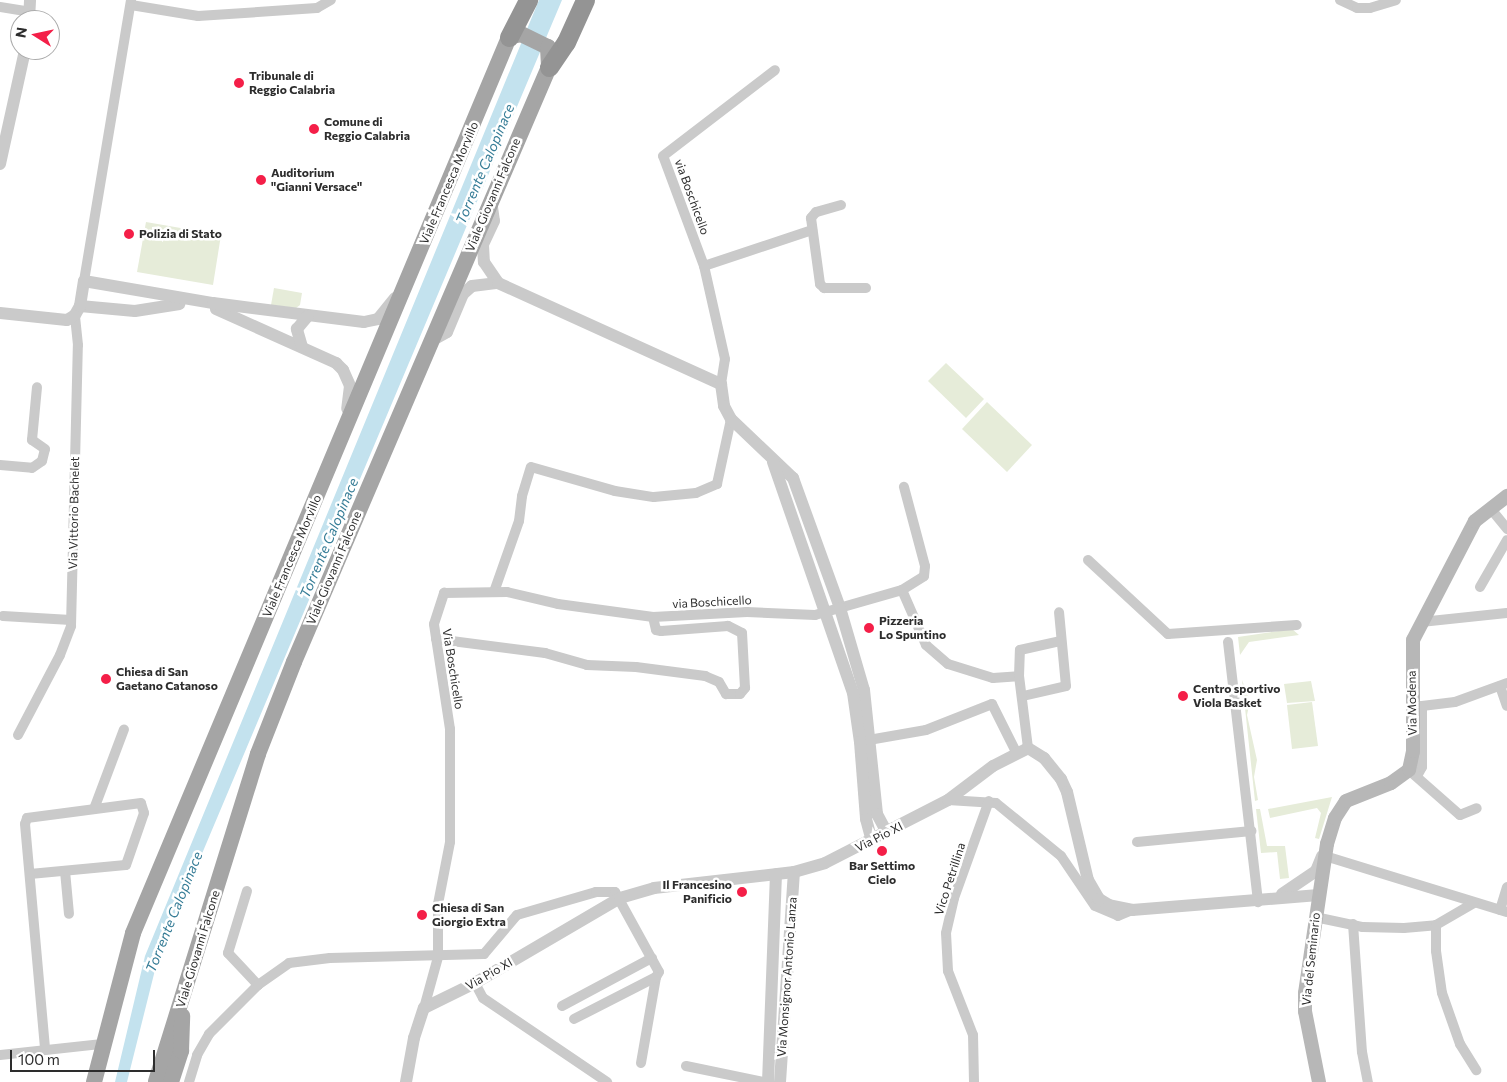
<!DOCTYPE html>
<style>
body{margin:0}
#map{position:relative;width:1507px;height:1082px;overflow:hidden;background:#fff;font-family:Commissioner,sans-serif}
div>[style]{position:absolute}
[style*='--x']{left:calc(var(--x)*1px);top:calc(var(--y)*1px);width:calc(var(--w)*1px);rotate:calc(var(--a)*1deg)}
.green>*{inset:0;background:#e6ecd9}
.water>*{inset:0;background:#c3e2ee}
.minor>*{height:10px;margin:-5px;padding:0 5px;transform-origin:5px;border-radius:5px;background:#cacaca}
.tertiary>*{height:12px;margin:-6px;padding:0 6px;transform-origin:6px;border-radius:6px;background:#cacaca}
.secondary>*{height:14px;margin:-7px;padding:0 7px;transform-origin:7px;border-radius:7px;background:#b7b7b7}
.primary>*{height:16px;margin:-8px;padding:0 8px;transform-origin:8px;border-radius:8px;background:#a5a5a5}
.motorway>*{height:19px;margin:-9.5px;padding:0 9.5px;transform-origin:9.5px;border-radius:9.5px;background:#949494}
.dots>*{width:14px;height:14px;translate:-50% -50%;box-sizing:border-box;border:2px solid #fff;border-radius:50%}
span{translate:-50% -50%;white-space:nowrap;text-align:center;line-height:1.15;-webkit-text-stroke:5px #fff;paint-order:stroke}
.poi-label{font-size:12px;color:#2d2d2d;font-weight:700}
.left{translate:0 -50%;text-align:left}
.right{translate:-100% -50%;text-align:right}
.street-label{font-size:12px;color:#2d2d2d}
.water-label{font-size:14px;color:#357c96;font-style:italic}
.north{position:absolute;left:10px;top:10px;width:50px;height:50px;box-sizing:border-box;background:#fff;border:1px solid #ababab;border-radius:50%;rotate:280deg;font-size:14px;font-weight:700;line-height:20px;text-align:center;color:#2d2d2d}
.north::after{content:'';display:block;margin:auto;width:18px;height:22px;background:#f41f48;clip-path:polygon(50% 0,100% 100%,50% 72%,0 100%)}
.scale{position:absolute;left:10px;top:1050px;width:145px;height:22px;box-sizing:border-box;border:2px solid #2d2d2d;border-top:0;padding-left:6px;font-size:15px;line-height:18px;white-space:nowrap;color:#2d2d2d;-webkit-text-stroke:4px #fff;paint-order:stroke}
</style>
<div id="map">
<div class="green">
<div style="clip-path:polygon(146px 222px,221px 235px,213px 285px,137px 272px)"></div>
<div style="clip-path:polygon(274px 288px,302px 293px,300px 305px,296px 308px,271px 305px)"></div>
<div style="clip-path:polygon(946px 363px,984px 399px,966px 418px,928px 381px)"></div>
<div style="clip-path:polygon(987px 402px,1032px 445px,1007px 472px,962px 429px)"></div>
<div style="clip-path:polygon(1292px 629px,1299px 635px,1249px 642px,1240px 655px,1238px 637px)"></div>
<div style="clip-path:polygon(1242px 680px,1250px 701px,1247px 715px,1257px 760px,1254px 777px,1258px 800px,1255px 801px)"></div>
<div style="clip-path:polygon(1311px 681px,1315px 701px,1287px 703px,1284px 684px)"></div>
<div style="clip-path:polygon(1312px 702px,1318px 746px,1292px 749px,1287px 705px)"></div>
<div style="clip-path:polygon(1332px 797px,1319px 839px,1315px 838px,1321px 813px,1317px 808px,1270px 818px,1268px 809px)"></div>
<div style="clip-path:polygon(1256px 809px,1260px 809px,1267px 846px,1285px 846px,1289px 878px,1280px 879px,1277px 852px,1261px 853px)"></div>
</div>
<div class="water">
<div style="clip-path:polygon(539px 0,562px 0,158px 958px,127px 1082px,115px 1082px,145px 956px)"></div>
</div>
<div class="minor">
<div style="--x:1340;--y:0;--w:19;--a:25"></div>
<div style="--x:1357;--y:8;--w:13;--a:0"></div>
<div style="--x:1370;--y:8;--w:27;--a:-17"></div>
<div style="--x:131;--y:5;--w:68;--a:9.3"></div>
<div style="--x:198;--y:16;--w:119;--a:-3.8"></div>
<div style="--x:317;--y:8;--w:16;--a:-30"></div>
<div style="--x:0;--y:7;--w:30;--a:9"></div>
<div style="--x:841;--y:205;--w:26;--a:164"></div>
<div style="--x:816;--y:212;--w:8;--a:130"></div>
<div style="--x:811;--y:218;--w:67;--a:82.2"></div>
<div style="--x:820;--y:284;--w:6;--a:45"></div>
<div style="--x:824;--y:288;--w:42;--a:0"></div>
<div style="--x:704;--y:266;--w:114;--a:-18.4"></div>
<div style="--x:84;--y:281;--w:285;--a:-80.5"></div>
<div style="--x:721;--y:384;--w:25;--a:-81"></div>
<div style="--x:725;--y:359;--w:95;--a:-102.7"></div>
<div style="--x:704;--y:266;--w:117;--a:-110.4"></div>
<div style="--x:663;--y:156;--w:141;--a:-37.5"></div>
<div style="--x:0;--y:465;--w:32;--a:5"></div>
<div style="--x:32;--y:468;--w:12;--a:-35"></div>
<div style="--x:42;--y:461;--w:12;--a:-76"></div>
<div style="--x:45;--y:449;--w:16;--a:-145"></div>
<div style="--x:32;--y:440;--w:53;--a:-84.6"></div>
<div style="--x:1491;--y:509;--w:26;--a:51"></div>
<div style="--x:1088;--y:560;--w:109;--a:42.8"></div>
<div style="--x:1168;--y:634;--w:129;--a:-4"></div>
<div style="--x:1480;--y:587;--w:54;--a:-60.1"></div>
<div style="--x:902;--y:590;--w:60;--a:66.4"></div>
<div style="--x:926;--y:645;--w:29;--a:41"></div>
<div style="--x:948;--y:664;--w:47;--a:17.3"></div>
<div style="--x:993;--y:678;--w:26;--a:-4"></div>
<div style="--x:494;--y:592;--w:75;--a:-70.6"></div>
<div style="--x:519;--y:521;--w:25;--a:-83"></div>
<div style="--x:522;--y:496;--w:30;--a:-73"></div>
<div style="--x:531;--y:467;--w:87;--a:15.9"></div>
<div style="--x:615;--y:491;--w:39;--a:9"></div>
<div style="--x:654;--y:497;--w:42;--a:-5.4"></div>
<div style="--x:696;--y:493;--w:23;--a:-23"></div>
<div style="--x:717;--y:484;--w:66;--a:-77.8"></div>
<div style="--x:3;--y:616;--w:68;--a:3.4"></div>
<div style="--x:1421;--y:622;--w:86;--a:-6"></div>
<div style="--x:436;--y:639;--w:110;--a:7.3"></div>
<div style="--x:545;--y:653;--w:44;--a:15.9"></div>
<div style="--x:587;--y:665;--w:49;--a:2.3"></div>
<div style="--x:636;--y:667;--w:70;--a:7.4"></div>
<div style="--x:705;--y:676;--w:15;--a:23"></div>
<div style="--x:719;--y:682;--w:14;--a:60"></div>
<div style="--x:726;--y:694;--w:14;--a:0"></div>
<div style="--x:740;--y:694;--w:8;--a:-50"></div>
<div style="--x:745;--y:688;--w:55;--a:-93.1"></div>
<div style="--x:742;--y:633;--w:16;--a:-153"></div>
<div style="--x:728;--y:626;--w:67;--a:175.7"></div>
<div style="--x:661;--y:631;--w:5;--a:-169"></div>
<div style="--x:656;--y:630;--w:13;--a:-103"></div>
<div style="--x:1228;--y:642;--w:262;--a:83.4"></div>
<div style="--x:1500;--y:686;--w:21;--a:71"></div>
<div style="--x:1023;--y:696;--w:44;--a:-13.1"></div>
<div style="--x:1066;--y:686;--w:74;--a:-95.4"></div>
<div style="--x:18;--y:735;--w:90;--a:-62.3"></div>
<div style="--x:60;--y:655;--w:31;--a:-69"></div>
<div style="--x:71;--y:626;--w:281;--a:-88.6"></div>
<div style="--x:78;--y:345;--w:30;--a:-96"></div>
<div style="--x:863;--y:741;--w:64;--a:-9.9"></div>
<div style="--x:926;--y:730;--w:71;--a:-21.5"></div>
<div style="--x:992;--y:704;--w:54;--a:63.4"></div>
<div style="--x:1028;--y:748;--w:73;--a:-97.1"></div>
<div style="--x:1019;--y:676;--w:26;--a:-88"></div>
<div style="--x:1020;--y:650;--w:42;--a:-12.4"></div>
<div style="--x:1411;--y:772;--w:65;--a:41.3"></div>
<div style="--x:1460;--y:815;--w:18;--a:-22"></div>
<div style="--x:1417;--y:776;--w:10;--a:-61"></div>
<div style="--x:1422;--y:767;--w:61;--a:-90"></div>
<div style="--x:1422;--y:706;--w:33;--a:-7"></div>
<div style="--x:1455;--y:702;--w:55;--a:-20.1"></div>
<div style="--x:948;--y:800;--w:48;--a:3.6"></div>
<div style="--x:996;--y:803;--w:84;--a:39.2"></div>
<div style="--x:1061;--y:856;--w:60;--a:55.8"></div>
<div style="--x:1095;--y:906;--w:25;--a:23"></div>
<div style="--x:1118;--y:916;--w:15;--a:-23"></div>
<div style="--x:94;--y:809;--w:85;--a:-69.4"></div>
<div style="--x:1137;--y:842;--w:115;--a:-5.5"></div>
<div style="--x:1325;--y:856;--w:190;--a:17.1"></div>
<div style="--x:65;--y:871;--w:43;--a:84.7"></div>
<div style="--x:30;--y:874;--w:96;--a:-5.4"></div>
<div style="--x:126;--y:865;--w:55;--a:-70.9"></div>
<div style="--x:144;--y:813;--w:10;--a:-107"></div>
<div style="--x:141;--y:803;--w:115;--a:172.5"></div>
<div style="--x:27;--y:818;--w:6;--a:108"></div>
<div style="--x:25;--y:824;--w:227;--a:84.9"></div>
<div style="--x:247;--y:891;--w:65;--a:107"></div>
<div style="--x:228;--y:953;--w:44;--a:46.8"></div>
<div style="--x:1500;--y:910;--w:24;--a:-73"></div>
<div style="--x:1315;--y:917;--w:49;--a:11.8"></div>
<div style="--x:1363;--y:927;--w:41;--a:1.4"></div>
<div style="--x:1404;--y:928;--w:32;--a:-5"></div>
<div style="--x:1436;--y:925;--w:44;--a:-30.1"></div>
<div style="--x:1353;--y:924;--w:128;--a:86"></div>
<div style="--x:1362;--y:1052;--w:31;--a:79"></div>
<div style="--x:1436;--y:925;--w:26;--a:90"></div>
<div style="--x:1436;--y:951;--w:42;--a:81.9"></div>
<div style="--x:1442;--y:993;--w:54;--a:70.6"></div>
<div style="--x:1460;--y:1044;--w:31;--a:58"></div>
<div style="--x:475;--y:983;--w:17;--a:62"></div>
<div style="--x:483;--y:998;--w:150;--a:34.1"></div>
<div style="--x:562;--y:1006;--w:102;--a:-28.1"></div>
<div style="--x:424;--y:1008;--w:53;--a:-74.6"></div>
<div style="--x:438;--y:957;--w:53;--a:-90"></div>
<div style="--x:438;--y:904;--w:63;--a:-79"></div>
<div style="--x:450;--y:842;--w:113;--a:-90"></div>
<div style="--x:450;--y:729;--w:106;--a:-98.7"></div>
<div style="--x:434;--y:624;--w:33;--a:-72"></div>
<div style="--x:444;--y:593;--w:63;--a:-0.9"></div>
<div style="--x:507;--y:592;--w:52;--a:13.2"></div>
<div style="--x:558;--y:604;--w:96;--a:7.8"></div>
<div style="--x:653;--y:617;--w:94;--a:-3"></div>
<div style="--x:747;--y:612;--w:68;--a:2.5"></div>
<div style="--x:815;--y:615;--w:91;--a:-16"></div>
<div style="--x:902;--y:590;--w:26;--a:-32"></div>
<div style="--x:924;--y:576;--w:10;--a:-84"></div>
<div style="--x:925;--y:566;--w:82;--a:-104.9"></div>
<div style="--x:0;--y:1055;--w:103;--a:-6.2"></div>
<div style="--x:641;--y:1063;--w:87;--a:-80.1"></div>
<div style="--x:686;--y:1066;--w:80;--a:11.6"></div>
<div style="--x:189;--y:1082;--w:28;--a:-73"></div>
<div style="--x:197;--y:1055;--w:24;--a:-60"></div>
<div style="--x:209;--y:1034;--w:69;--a:-45"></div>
<div style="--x:258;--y:985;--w:38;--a:-35"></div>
<div style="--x:289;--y:963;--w:41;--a:-7"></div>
<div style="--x:330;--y:958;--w:154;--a:-1.5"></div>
<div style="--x:484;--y:954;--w:51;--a:-49.8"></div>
<div style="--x:517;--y:915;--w:82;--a:-16.2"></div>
<div style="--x:596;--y:892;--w:19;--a:0"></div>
<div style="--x:615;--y:892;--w:91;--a:61.2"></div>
<div style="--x:659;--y:972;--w:6;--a:121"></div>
<div style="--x:656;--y:977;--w:92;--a:152.9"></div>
<div style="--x:974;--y:1082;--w:47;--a:-91.2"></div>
<div style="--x:973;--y:1035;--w:69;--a:-111.3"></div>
<div style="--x:948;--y:971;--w:38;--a:-93"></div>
<div style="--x:946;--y:933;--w:36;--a:-77"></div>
<div style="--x:954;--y:898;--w:103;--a:-70.2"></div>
</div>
<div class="tertiary">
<div style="--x:29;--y:20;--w:20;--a:-87"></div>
<div style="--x:0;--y:164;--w:117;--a:-77.6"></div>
<div style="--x:491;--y:200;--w:21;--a:82"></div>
<div style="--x:494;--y:221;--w:26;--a:115"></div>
<div style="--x:483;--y:245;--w:17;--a:87"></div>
<div style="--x:484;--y:262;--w:25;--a:56"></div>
<div style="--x:80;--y:306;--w:55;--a:5.2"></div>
<div style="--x:135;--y:311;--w:45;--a:-9"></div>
<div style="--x:216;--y:309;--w:132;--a:24.2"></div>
<div style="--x:336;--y:363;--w:10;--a:45"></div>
<div style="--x:343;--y:370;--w:17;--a:66"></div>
<div style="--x:350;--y:386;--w:23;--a:97"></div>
<div style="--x:0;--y:313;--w:67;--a:6"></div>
<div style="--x:67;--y:320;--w:9;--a:-32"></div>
<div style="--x:75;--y:315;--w:10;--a:-61"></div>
<div style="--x:80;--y:306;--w:25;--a:-81"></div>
<div style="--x:84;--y:281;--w:131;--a:9.7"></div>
<div style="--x:213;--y:303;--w:152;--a:7.2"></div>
<div style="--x:364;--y:322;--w:14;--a:-12"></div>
<div style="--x:378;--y:319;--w:27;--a:-51"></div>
<div style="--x:431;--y:341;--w:18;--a:-29"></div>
<div style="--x:447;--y:332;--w:41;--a:-67.2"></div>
<div style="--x:463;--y:294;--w:12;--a:-42"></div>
<div style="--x:472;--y:286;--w:26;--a:-7"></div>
<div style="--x:498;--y:283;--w:245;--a:24.4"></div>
<div style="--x:721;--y:384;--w:22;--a:82"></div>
<div style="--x:724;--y:406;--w:15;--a:62"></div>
<div style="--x:731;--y:419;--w:86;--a:43.6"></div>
<div style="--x:793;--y:478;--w:138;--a:70.1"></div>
<div style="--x:840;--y:608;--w:85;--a:73.7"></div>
<div style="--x:864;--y:690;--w:125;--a:84"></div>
<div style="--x:877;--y:814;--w:21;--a:62"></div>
<div style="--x:302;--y:347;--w:19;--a:-106"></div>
<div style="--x:297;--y:329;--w:17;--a:-50"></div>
<div style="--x:773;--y:462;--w:244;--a:70.9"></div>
<div style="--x:853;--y:693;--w:49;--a:81.9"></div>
<div style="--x:860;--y:742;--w:77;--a:85.5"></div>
<div style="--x:866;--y:819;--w:23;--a:75"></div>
<div style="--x:1282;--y:894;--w:41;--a:-34.1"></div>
<div style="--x:1316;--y:871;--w:16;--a:-68"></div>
<div style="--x:406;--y:1082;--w:45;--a:-79.7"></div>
<div style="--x:414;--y:1038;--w:32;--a:-72"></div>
<div style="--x:424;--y:1008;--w:57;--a:-26.1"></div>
<div style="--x:475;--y:983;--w:168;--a:-30.4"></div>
<div style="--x:620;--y:898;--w:35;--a:-16"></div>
<div style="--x:654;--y:888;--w:141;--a:-6.5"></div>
<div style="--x:794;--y:872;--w:32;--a:-16"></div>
<div style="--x:825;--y:863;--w:138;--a:-27.1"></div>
<div style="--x:948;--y:800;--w:56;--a:-37.1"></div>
<div style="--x:993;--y:766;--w:39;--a:-27"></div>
<div style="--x:1028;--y:748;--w:19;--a:32"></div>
<div style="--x:1044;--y:758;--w:27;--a:51"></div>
<div style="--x:1061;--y:779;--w:14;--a:65"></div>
<div style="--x:1067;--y:792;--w:90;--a:76.6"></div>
<div style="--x:1088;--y:880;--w:22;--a:60"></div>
<div style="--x:1099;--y:899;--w:12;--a:31"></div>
<div style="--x:1109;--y:905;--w:24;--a:12"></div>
<div style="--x:1132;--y:910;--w:187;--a:-4.6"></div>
<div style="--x:768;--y:1082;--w:208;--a:-87.8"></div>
<div style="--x:780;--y:1082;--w:210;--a:-86.2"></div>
</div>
<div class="secondary">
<div style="--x:1319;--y:1082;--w:72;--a:-101.2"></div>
<div style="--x:1305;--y:1011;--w:18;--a:-90"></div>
<div style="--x:1305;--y:993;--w:151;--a:-81.6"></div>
<div style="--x:1327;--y:844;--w:27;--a:-73"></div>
<div style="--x:1335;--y:818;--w:20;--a:-57"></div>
<div style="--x:1346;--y:801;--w:48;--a:-21.8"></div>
<div style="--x:1391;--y:783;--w:22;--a:-36"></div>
<div style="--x:1409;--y:770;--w:19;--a:-78"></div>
<div style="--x:1413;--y:751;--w:111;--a:-90"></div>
<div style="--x:1413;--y:640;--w:134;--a:-62.5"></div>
<div style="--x:1475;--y:521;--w:41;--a:-38"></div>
</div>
<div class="primary">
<div style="--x:94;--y:1082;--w:154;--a:-75.3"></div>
<div style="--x:133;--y:933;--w:972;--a:-67.23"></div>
<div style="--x:509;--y:37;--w:12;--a:-14"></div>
<div style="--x:521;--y:34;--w:30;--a:26"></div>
<div style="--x:548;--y:47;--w:20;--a:87"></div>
<div style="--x:549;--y:67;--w:647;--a:113.2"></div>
<div style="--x:294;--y:662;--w:99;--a:111.4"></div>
<div style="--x:258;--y:754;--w:343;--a:107.3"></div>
<div style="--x:171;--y:1082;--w:33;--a:-72"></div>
<div style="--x:181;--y:1051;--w:35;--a:-88"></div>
</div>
<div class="motorway">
<div style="--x:509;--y:37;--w:42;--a:-62.8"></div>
<div style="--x:549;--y:67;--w:30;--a:-56"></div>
<div style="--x:566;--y:42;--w:46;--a:-65.7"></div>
</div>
<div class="dots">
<div style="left:239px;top:83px;background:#f41f48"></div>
<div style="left:314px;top:129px;background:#f41f48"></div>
<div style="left:261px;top:180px;background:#f41f48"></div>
<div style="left:129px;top:234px;background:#f41f48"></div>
<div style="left:869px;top:628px;background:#f41f48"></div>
<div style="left:106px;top:679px;background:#f41f48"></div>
<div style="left:1183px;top:696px;background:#f41f48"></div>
<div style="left:882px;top:851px;background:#f41f48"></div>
<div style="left:742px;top:892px;background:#f41f48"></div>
<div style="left:422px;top:915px;background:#f41f48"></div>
</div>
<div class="poi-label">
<span class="left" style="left:249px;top:83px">Tribunale di<br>Reggio Calabria</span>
<span class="left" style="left:324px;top:129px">Comune di<br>Reggio Calabria</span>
<span class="left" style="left:271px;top:180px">Auditorium<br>"Gianni Versace"</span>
<span class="left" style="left:139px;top:234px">Polizia di Stato</span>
<span class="left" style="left:879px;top:628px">Pizzeria<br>Lo Spuntino</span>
<span class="left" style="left:116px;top:679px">Chiesa di San<br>Gaetano Catanoso</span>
<span class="left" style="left:1193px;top:696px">Centro sportivo<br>Viola Basket</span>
<span style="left:882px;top:873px">Bar Settimo<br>Cielo</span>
<span class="right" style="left:732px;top:892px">Il Francesino<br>Panificio</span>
<span class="left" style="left:432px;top:915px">Chiesa di San<br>Giorgio Extra</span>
</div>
<div class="street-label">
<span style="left:449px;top:183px;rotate:-67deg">Viale Francesca Morvillo</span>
<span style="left:493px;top:195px;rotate:-67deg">Viale Giovanni Falcone</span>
<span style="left:692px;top:197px;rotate:70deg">via Boschicello</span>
<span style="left:74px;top:513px;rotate:-89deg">Via Vittorio Bachelet</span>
<span style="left:292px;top:556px;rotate:-67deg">Viale Francesca Morvillo</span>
<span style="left:334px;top:568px;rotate:-67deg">Viale Giovanni Falcone</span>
<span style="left:712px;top:602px;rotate:-3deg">via Boschicello</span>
<span style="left:453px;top:669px;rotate:81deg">Via Boschicello</span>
<span style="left:1412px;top:703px;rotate:-91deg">Via Modena</span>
<span style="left:879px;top:837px;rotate:-27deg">Via Pio XI</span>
<span style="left:950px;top:879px;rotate:-72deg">Vico Petrillina</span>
<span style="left:198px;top:949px;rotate:-73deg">Viale Giovanni Falcone</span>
<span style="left:1311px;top:959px;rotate:-84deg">Via del Seminario</span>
<span style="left:489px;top:974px;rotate:-30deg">Via Pio XI</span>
<span style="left:787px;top:977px;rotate:-86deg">Via Monsignor Antonio Lanza</span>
</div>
<div class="water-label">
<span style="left:485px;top:164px;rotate:-67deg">Torrente Calopinace</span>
<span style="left:329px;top:538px;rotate:-67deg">Torrente Calopinace</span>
<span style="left:174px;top:912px;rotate:-68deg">Torrente Calopinace</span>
</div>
<div class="north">N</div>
<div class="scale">100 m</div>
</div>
